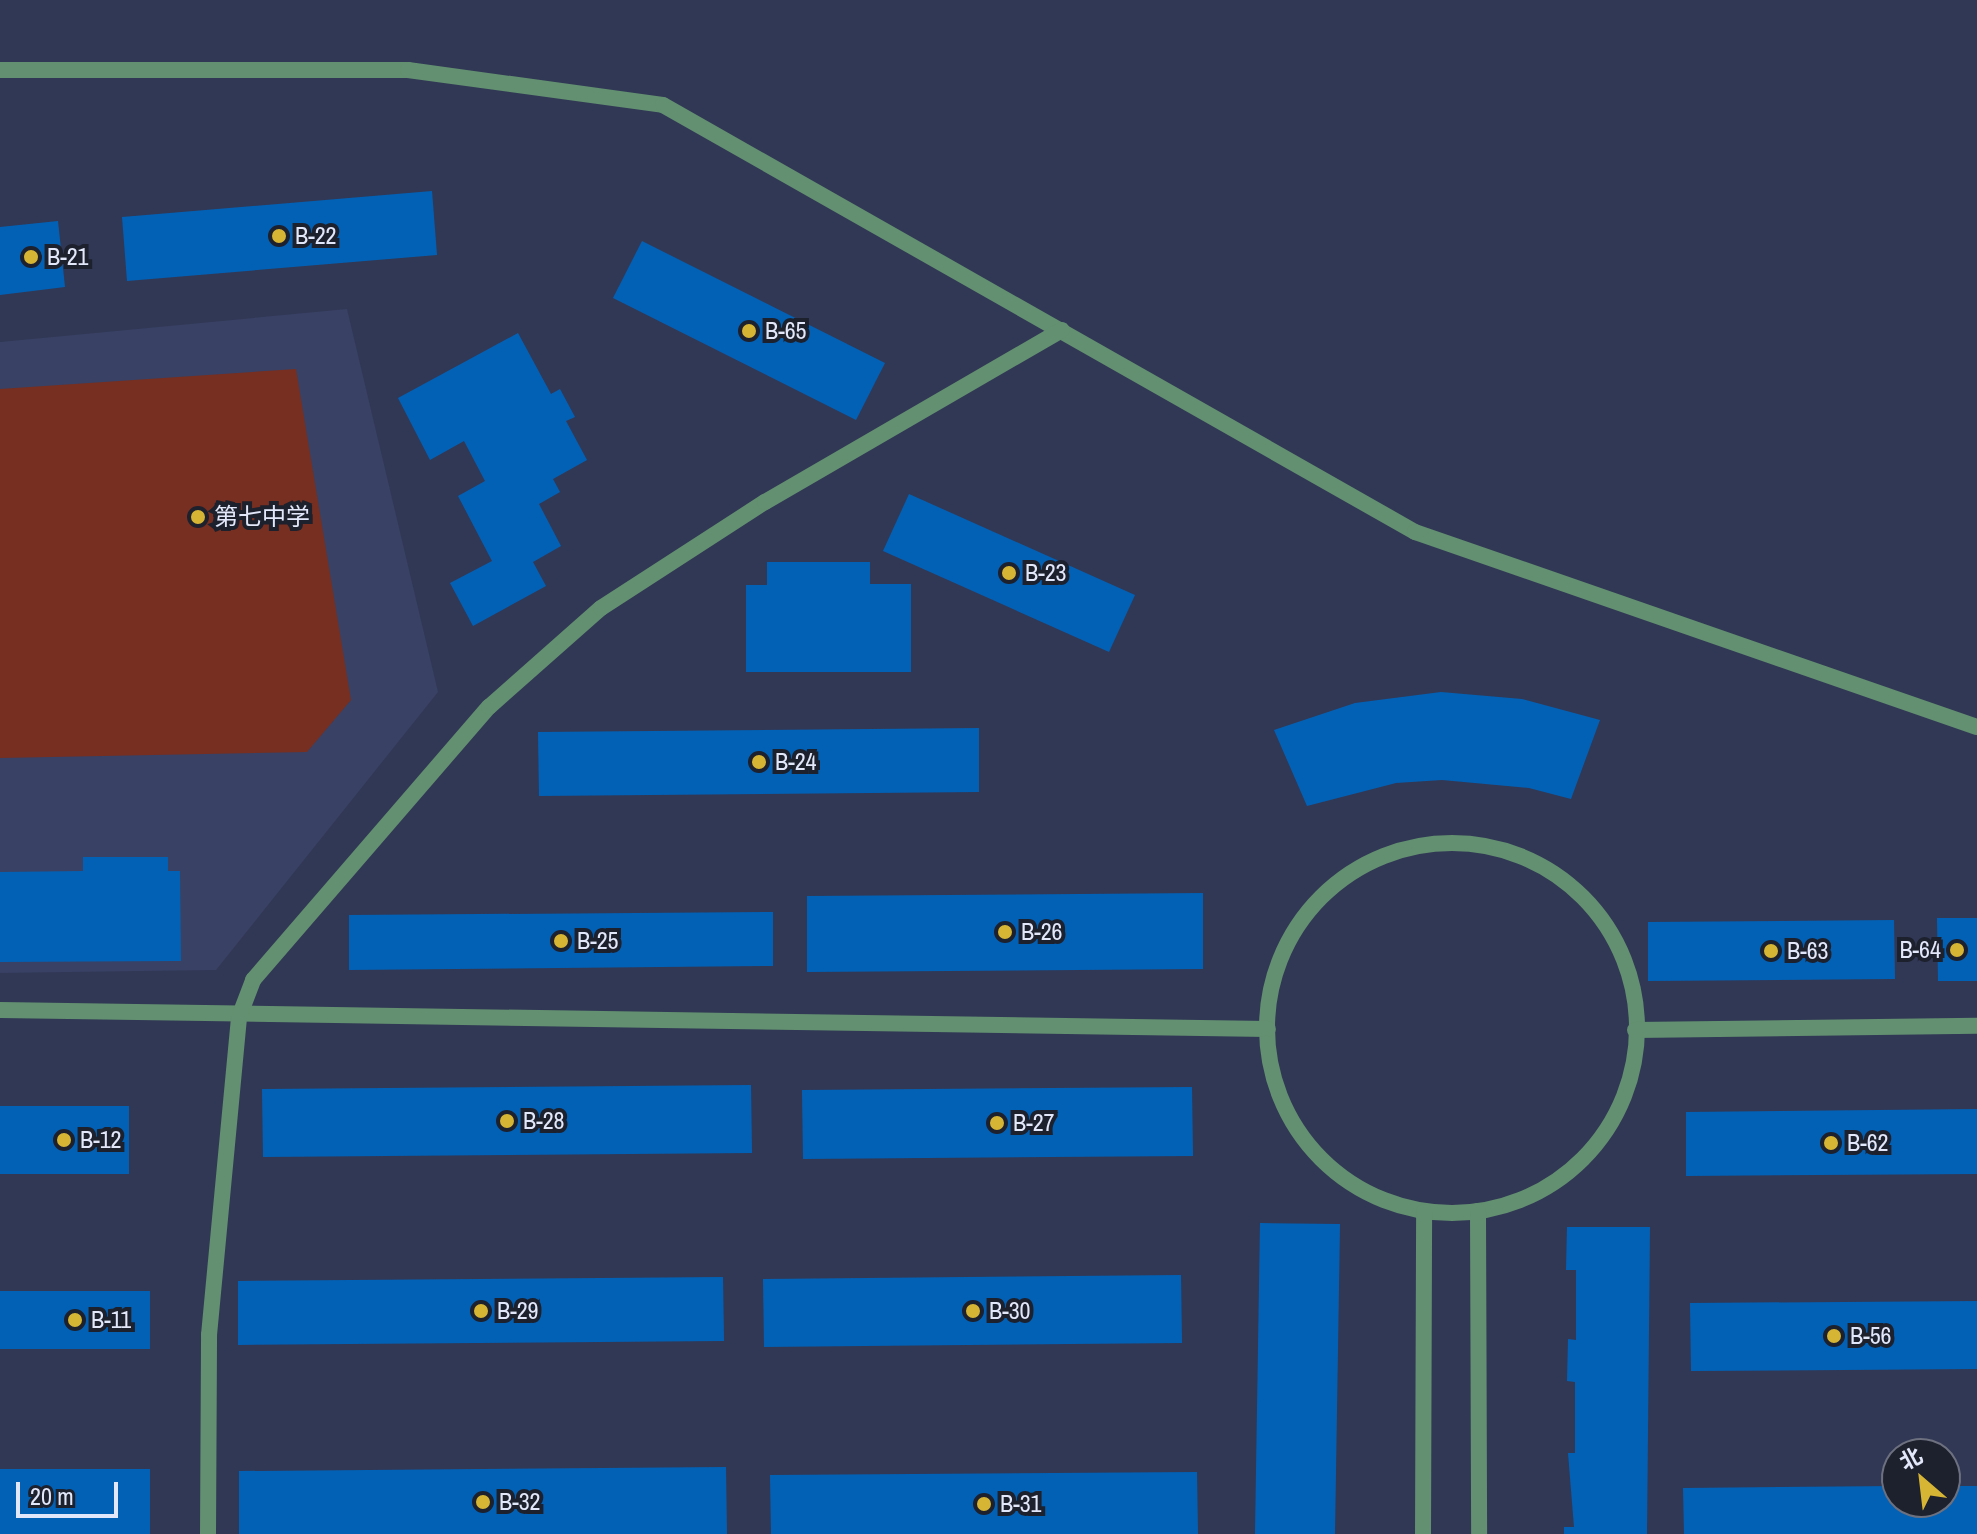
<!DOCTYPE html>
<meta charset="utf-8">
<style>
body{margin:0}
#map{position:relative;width:1977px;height:1534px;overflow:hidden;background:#313855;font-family:"Archivo Narrow","Noto Sans SC",sans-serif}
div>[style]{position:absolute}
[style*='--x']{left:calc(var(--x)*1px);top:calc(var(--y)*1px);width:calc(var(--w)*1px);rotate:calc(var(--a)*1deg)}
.built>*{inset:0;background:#394164}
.green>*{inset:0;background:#762f20}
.building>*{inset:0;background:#0361b5}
.street>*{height:16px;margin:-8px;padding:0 8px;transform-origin:8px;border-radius:8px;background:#639070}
.street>.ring{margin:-8px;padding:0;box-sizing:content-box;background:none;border:16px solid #639070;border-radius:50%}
.dots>*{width:22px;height:22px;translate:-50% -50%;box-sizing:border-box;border:4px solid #1d202d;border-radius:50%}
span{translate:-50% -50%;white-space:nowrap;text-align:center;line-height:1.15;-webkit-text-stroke:8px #1d202d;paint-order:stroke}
.poi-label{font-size:24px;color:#e2e7f9}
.left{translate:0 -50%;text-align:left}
.right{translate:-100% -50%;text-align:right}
.north{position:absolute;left:1881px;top:1438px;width:80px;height:80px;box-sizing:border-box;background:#1d202d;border:2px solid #6c707f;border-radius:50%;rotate:332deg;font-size:22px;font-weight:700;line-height:32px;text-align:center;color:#e2e7f9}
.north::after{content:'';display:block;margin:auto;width:28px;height:36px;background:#d6b534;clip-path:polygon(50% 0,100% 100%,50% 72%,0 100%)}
.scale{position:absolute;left:16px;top:1482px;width:102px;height:36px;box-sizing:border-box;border:4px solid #e2e7f9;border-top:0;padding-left:10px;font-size:24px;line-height:28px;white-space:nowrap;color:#e2e7f9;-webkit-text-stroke:6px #1d202d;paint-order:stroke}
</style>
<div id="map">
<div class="built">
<div style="clip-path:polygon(347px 309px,438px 692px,216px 970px,0 973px,0 342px)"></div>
</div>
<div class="green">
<div style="clip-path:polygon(296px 369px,351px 700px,307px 752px,0 758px,0 389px)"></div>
</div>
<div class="building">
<div style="clip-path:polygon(432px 191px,437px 255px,127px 281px,122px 217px)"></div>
<div style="clip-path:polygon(58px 221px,65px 287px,0 295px,0 227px)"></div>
<div style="clip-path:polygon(642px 241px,885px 363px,856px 420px,613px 298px)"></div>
<div style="clip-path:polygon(518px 333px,551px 394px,560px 389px,575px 417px,566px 421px,587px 460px,553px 479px,560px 492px,539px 504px,561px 546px,533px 562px,546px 586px,473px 626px,450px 583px,492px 561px,458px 496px,485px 481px,464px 441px,430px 460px,398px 398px)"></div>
<div style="clip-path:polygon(909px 494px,1135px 595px,1109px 652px,883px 551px)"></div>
<div style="clip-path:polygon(767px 562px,870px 562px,870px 584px,911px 584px,911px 672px,746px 672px,746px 585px,767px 585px)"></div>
<div style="clip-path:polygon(1441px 692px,1522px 699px,1600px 720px,1571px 799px,1529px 788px,1442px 780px,1396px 783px,1307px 806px,1274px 730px,1355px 703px)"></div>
<div style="clip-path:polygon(979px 728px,979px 792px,539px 796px,538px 732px)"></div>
<div style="clip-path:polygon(83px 857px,168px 857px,168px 871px,180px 871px,181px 961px,0 962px,0 872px,83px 871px)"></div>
<div style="clip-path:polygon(1203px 893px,1203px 969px,807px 972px,807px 896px)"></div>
<div style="clip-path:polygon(773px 912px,773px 966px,349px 970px,349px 915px)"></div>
<div style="clip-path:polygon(1937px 918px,1977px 918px,1977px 981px,1938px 981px)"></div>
<div style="clip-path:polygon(1894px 920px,1895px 979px,1648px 981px,1648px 922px)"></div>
<div style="clip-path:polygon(751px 1085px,752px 1153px,263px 1157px,262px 1089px)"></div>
<div style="clip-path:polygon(1192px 1087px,1193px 1156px,803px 1159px,802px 1090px)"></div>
<div style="clip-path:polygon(0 1106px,129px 1106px,129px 1174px,0 1174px)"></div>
<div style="clip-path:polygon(1977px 1109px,1977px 1174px,1686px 1176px,1686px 1112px)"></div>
<div style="clip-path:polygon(1260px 1223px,1340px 1224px,1335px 1534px,1255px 1534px)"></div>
<div style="clip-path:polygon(1567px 1227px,1650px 1227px,1647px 1534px,1564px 1534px,1564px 1527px,1574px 1527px,1568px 1453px,1575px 1453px,1575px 1382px,1567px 1381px,1568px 1339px,1576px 1340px,1576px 1270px,1566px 1270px)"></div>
<div style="clip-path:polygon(1181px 1275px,1182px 1343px,764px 1347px,763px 1279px)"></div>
<div style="clip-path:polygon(723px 1277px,724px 1341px,238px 1345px,238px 1281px)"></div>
<div style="clip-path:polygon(0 1291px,150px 1291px,150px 1349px,0 1349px)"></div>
<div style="clip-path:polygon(1977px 1301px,1977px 1369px,1691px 1371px,1690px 1303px)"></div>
<div style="clip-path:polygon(726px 1467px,727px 1534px,239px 1534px,239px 1471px)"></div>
<div style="clip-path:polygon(0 1469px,150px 1469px,150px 1534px,0 1534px)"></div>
<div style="clip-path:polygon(1197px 1472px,1198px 1534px,771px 1534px,770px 1475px)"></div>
<div style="clip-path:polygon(1897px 1486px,1897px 1502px,1945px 1502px,1945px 1486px,1977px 1486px,1977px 1534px,1684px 1534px,1683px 1488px)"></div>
</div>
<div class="street">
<div style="--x:0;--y:70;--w:408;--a:0"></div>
<div style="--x:408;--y:70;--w:257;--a:7.8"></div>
<div style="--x:663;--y:105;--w:865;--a:29.59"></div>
<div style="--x:1415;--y:532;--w:595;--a:19.14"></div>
<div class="ring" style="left:1267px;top:843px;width:354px;height:354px"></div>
<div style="--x:0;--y:1010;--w:1268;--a:0.86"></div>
<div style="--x:1635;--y:1030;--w:342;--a:-0.7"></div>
<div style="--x:1478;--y:1211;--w:323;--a:89.8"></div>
<div style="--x:208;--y:1534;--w:199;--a:-89.7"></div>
<div style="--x:209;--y:1335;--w:319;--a:-84.6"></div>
<div style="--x:239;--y:1017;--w:40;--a:-69"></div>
<div style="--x:253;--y:980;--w:361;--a:-49.2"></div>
<div style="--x:489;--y:707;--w:149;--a:-41.5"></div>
<div style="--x:601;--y:608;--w:195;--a:-32.9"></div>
<div style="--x:765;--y:502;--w:343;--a:-30.1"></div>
<div style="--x:1423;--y:1534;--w:322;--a:-89.8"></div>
</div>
<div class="dots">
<div style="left:279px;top:236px;background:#d6b534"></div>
<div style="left:31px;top:257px;background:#d6b534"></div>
<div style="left:749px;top:331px;background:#d6b534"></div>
<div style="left:198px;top:517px;background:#d6b534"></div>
<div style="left:1009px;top:573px;background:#d6b534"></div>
<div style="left:759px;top:762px;background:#d6b534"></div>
<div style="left:1005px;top:932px;background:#d6b534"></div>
<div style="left:561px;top:941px;background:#d6b534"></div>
<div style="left:1957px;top:950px;background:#d6b534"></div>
<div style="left:1771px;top:951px;background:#d6b534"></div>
<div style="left:507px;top:1121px;background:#d6b534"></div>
<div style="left:997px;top:1123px;background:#d6b534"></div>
<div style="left:64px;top:1140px;background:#d6b534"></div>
<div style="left:1831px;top:1143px;background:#d6b534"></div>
<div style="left:481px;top:1311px;background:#d6b534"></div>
<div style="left:973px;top:1311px;background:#d6b534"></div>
<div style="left:75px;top:1320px;background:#d6b534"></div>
<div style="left:1834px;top:1336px;background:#d6b534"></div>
<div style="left:483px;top:1502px;background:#d6b534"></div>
<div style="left:984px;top:1504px;background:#d6b534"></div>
</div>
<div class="poi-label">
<span class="left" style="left:295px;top:236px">B-22</span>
<span class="left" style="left:47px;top:257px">B-21</span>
<span class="left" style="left:765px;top:331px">B-65</span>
<span class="left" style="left:214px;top:517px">第七中学</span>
<span class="left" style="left:1025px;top:573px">B-23</span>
<span class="left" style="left:775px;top:762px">B-24</span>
<span class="left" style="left:1021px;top:932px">B-26</span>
<span class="left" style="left:577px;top:941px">B-25</span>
<span class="right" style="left:1941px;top:950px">B-64</span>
<span class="left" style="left:1787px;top:951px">B-63</span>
<span class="left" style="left:523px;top:1121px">B-28</span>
<span class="left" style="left:1013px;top:1123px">B-27</span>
<span class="left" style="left:80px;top:1140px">B-12</span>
<span class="left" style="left:1847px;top:1143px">B-62</span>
<span class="left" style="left:497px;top:1311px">B-29</span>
<span class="left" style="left:989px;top:1311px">B-30</span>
<span class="left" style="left:91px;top:1320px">B-11</span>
<span class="left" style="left:1850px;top:1336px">B-56</span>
<span class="left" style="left:499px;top:1502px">B-32</span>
<span class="left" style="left:1000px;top:1504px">B-31</span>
</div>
<div class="north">北</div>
<div class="scale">20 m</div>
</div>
